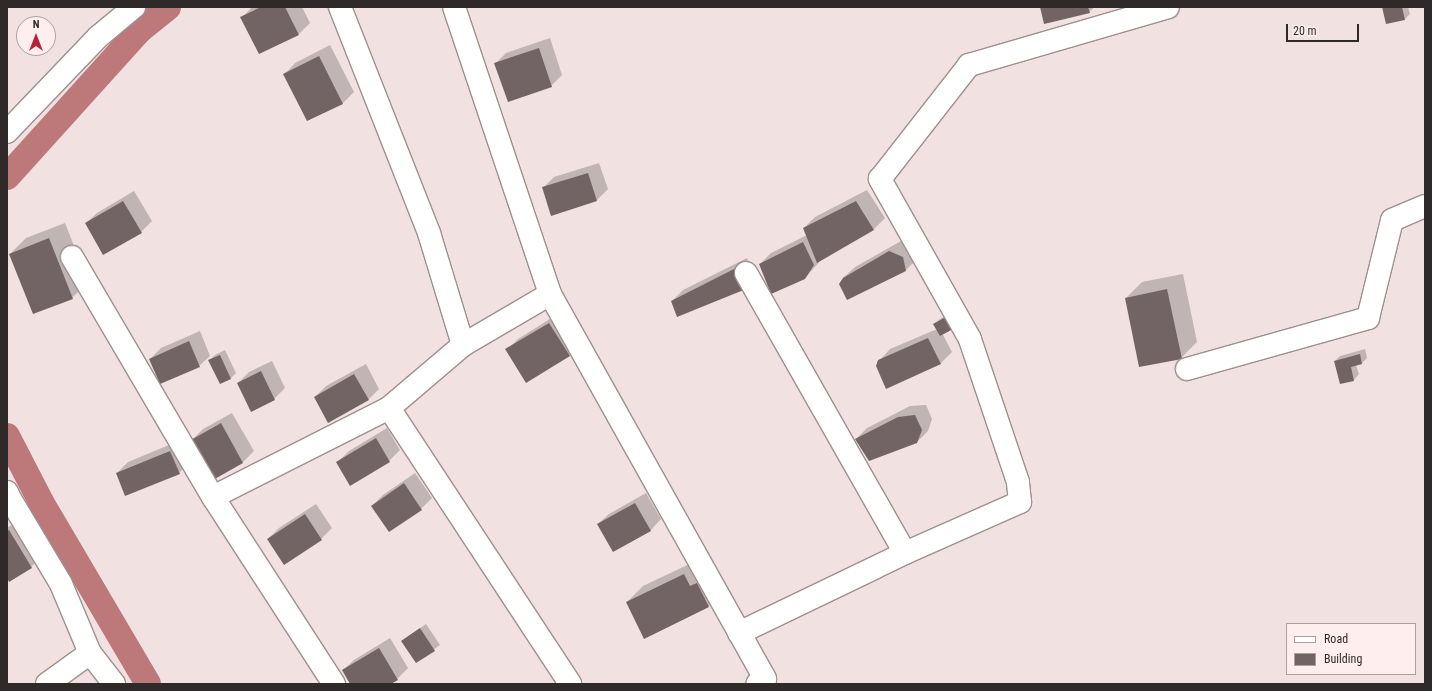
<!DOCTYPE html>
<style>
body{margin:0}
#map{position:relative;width:1432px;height:691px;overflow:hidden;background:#f1e1e1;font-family:"Roboto Condensed",sans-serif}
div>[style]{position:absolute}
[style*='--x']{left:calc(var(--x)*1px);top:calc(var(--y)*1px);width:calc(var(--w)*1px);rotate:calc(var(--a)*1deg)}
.shadow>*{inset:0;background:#0003}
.canal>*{height:26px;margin:-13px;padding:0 13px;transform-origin:13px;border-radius:13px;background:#bd7879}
.building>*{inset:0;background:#726464}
.roads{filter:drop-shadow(1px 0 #9e908f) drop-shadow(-1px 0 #9e908f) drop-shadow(0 1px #9e908f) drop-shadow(0 -1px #9e908f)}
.minor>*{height:22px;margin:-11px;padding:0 11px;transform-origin:11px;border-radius:11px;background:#fff}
span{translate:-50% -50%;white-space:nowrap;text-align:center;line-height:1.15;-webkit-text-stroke:4px #feeeee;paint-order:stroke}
.frame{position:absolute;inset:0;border:8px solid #2f2929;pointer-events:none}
.legend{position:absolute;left:1286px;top:623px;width:130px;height:52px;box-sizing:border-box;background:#feeeee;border:1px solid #ab9f9f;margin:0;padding:5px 7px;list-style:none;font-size:12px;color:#2f2929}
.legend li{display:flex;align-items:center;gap:8px;height:20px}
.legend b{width:20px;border:1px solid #ab9f9f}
.north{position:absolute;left:16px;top:16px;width:40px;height:40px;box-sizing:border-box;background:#feeeee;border:1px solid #ab9f9f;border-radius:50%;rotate:0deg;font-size:11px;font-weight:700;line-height:16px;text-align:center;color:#2f2929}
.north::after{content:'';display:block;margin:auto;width:14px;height:18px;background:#b52238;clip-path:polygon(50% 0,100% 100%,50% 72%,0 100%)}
.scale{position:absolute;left:1286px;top:24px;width:73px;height:18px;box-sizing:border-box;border:2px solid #2f2929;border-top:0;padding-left:5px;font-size:12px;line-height:14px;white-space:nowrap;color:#2f2929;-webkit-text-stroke:3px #feeeee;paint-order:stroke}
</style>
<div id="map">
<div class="shadow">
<div style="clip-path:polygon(252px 7px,302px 7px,310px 23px,299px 34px,260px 53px,242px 18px)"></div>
<div style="clip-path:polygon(1041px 7px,1095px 7px,1089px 12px)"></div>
<div style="clip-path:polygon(1383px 7px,1408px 7px,1410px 14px,1405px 19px)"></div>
<div style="clip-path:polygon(550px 38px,562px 75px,551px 86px,495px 64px,506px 53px)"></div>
<div style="clip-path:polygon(330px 45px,354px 92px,343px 103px,308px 120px,285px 74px,295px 63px)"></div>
<div style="clip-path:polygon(599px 163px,608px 189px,597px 200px,551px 214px,543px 188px,554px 177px)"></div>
<div style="clip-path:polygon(867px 190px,885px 218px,874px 229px,821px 260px,805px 278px,760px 264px,771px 253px,807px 235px,804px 228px,815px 217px)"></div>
<div style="clip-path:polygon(134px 191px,152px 221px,141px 232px,86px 223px,97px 213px)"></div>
<div style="clip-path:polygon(65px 223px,88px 282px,72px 298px,10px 254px,26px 238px)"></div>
<div style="clip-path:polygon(901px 241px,914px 246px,917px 259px,906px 270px,848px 299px,843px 278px,855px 267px)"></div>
<div style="clip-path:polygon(747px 258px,756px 277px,672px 301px,683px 290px)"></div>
<div style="clip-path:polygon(1183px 274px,1197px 342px,1181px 358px,1126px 298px,1142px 282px)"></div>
<div style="clip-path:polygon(561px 312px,580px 344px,569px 355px,507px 350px,518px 339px)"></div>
<div style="clip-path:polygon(952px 312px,942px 333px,952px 352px,941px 363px,886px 388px,879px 361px,890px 349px,937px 329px,934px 324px,940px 319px)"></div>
<div style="clip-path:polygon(200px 331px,210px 356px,199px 366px,150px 359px,161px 348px)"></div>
<div style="clip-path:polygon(1365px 349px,1367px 358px,1362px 363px,1356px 365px,1359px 374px,1354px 380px,1335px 361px,1340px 356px)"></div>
<div style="clip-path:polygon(225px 350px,236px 373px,231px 378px,220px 383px,210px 360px,215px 355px)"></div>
<div style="clip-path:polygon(272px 361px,285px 388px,274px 399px,238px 383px,249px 372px)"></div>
<div style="clip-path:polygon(366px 364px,379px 389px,369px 399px,315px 397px,326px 386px)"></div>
<div style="clip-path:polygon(926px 405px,932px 419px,928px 431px,917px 442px,856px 439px,867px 428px,910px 406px)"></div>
<div style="clip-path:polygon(232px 413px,254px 451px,243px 462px,213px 478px,192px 440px,203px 429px)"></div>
<div style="clip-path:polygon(387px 428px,400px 450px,389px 461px,338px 462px,349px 451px)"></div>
<div style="clip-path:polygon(181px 440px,190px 462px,179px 473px,117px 473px,128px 462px)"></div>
<div style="clip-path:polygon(415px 473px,432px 498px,421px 509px,372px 506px,383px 495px)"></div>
<div style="clip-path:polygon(646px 493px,661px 519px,651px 530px,613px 551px,598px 524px,609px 514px)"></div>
<div style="clip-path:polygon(316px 504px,332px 528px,321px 539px,268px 539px,279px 528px)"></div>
<div style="clip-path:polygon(20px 520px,42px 556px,31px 567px,7px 576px,7px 528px)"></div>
<div style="clip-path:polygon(700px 559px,725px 591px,709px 606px,627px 602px,643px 586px)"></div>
<div style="clip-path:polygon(426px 624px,440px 645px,416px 662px,402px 641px)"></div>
<div style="clip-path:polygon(390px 638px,408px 668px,397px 679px,389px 684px,352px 684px,343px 670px,354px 660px)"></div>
</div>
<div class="canal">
<div style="--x:7;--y:177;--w:198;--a:-47.9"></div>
<div style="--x:140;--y:30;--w:36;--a:-39"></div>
<div style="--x:7;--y:436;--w:74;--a:62.7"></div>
<div style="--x:41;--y:502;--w:211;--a:59.5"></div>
</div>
<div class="building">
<div style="clip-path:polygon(261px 7px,285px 7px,299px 35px,259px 54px,240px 17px)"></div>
<div style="clip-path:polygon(1040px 7px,1088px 7px,1090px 13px,1044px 24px)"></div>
<div style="clip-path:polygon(1382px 7px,1402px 7px,1405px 20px,1386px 24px)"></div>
<div style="clip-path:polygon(539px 48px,552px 87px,508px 102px,494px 63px)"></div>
<div style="clip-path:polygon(319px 56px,343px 104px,307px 121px,283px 74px)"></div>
<div style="clip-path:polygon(588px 173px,597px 201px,551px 216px,542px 187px)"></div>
<div style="clip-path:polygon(123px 201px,142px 233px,103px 255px,85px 223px)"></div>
<div style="clip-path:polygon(856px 201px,874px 230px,817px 263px,803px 228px)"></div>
<div style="clip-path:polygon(49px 238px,73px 299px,33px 314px,9px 254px)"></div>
<div style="clip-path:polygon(803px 242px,814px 265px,805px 279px,771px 294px,759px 264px)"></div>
<div style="clip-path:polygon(889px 251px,903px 257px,906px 271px,847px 300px,839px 284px,843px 278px)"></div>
<div style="clip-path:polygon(736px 268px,746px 289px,677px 317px,671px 301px)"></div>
<div style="clip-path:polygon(1167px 289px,1182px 359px,1139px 367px,1125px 298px)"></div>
<div style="clip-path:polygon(946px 317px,953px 329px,940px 336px,933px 324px)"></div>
<div style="clip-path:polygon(549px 323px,570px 356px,526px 383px,505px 349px)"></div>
<div style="clip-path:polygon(928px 338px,941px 364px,886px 389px,876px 366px,878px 360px)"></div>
<div style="clip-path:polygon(189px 341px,200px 367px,160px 384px,149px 359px)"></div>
<div style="clip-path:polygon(1360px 354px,1362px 364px,1351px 367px,1354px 381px,1340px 384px,1334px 361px)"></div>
<div style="clip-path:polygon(220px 355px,231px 379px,220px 384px,208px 360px)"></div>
<div style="clip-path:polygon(261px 371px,275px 400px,251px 412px,237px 383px)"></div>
<div style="clip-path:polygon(354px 374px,369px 400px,328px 423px,314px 397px)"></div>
<div style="clip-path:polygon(915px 415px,922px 430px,917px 443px,869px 461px,855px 439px,898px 417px)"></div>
<div style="clip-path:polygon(221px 423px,243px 463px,213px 480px,191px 440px)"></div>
<div style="clip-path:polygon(376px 438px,390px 462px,350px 486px,336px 462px)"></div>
<div style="clip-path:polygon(170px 451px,180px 474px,125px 496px,116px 473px)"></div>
<div style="clip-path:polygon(404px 483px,422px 510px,389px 532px,371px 506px)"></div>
<div style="clip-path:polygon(635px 503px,651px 531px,613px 552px,597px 524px)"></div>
<div style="clip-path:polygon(305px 514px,322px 540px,284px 565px,267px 539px)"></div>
<div style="clip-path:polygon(9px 530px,32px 568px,9px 582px,7px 578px,7px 531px)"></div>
<div style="clip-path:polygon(684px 574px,690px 586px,697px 583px,709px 607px,644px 639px,626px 602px)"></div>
<div style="clip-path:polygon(420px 628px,435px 651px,416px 663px,401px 641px)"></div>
<div style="clip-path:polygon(379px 648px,398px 680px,391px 684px,350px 684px,342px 670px)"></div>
</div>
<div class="roads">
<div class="minor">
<div style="--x:340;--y:7;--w:243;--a:68.5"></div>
<div style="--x:429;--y:233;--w:117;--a:73.1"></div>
<div style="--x:454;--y:7;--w:303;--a:71.5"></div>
<div style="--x:550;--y:294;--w:441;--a:60.8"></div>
<div style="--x:765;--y:679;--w:9;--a:148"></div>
<div style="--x:7;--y:132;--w:132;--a:-46.2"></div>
<div style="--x:98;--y:37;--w:47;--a:-39.8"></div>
<div style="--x:72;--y:257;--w:278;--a:59.6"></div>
<div style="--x:213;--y:497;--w:223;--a:57.1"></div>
<div style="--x:746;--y:273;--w:322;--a:60.4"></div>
<div style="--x:1187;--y:369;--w:188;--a:-15.7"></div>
<div style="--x:1368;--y:318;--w:101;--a:-76.2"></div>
<div style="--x:1392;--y:220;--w:36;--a:-23"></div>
<div style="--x:389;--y:408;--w:330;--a:56.7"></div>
<div style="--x:7;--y:492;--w:5;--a:68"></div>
<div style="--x:9;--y:497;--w:101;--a:59.1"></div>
<div style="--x:61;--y:584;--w:75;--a:67.2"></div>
<div style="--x:90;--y:653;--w:39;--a:52"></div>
<div style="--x:213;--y:497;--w:197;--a:-26.8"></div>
<div style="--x:389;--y:408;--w:97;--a:-40.4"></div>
<div style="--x:463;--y:345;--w:101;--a:-30.4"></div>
<div style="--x:739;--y:633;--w:184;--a:-25.7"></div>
<div style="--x:905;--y:553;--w:126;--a:-23.9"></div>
<div style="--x:1020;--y:502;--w:20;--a:-96"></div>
<div style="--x:1018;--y:482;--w:151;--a:-108.6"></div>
<div style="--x:970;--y:339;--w:184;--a:-119.4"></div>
<div style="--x:880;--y:179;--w:145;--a:-52"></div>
<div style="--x:969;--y:65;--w:207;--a:-16.2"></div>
<div style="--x:47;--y:684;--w:53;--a:-35.8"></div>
</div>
</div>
<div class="frame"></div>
<ul class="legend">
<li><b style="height:5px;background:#fff"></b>Road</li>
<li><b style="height:11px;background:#726464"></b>Building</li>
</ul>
<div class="north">N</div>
<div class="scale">20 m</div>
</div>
